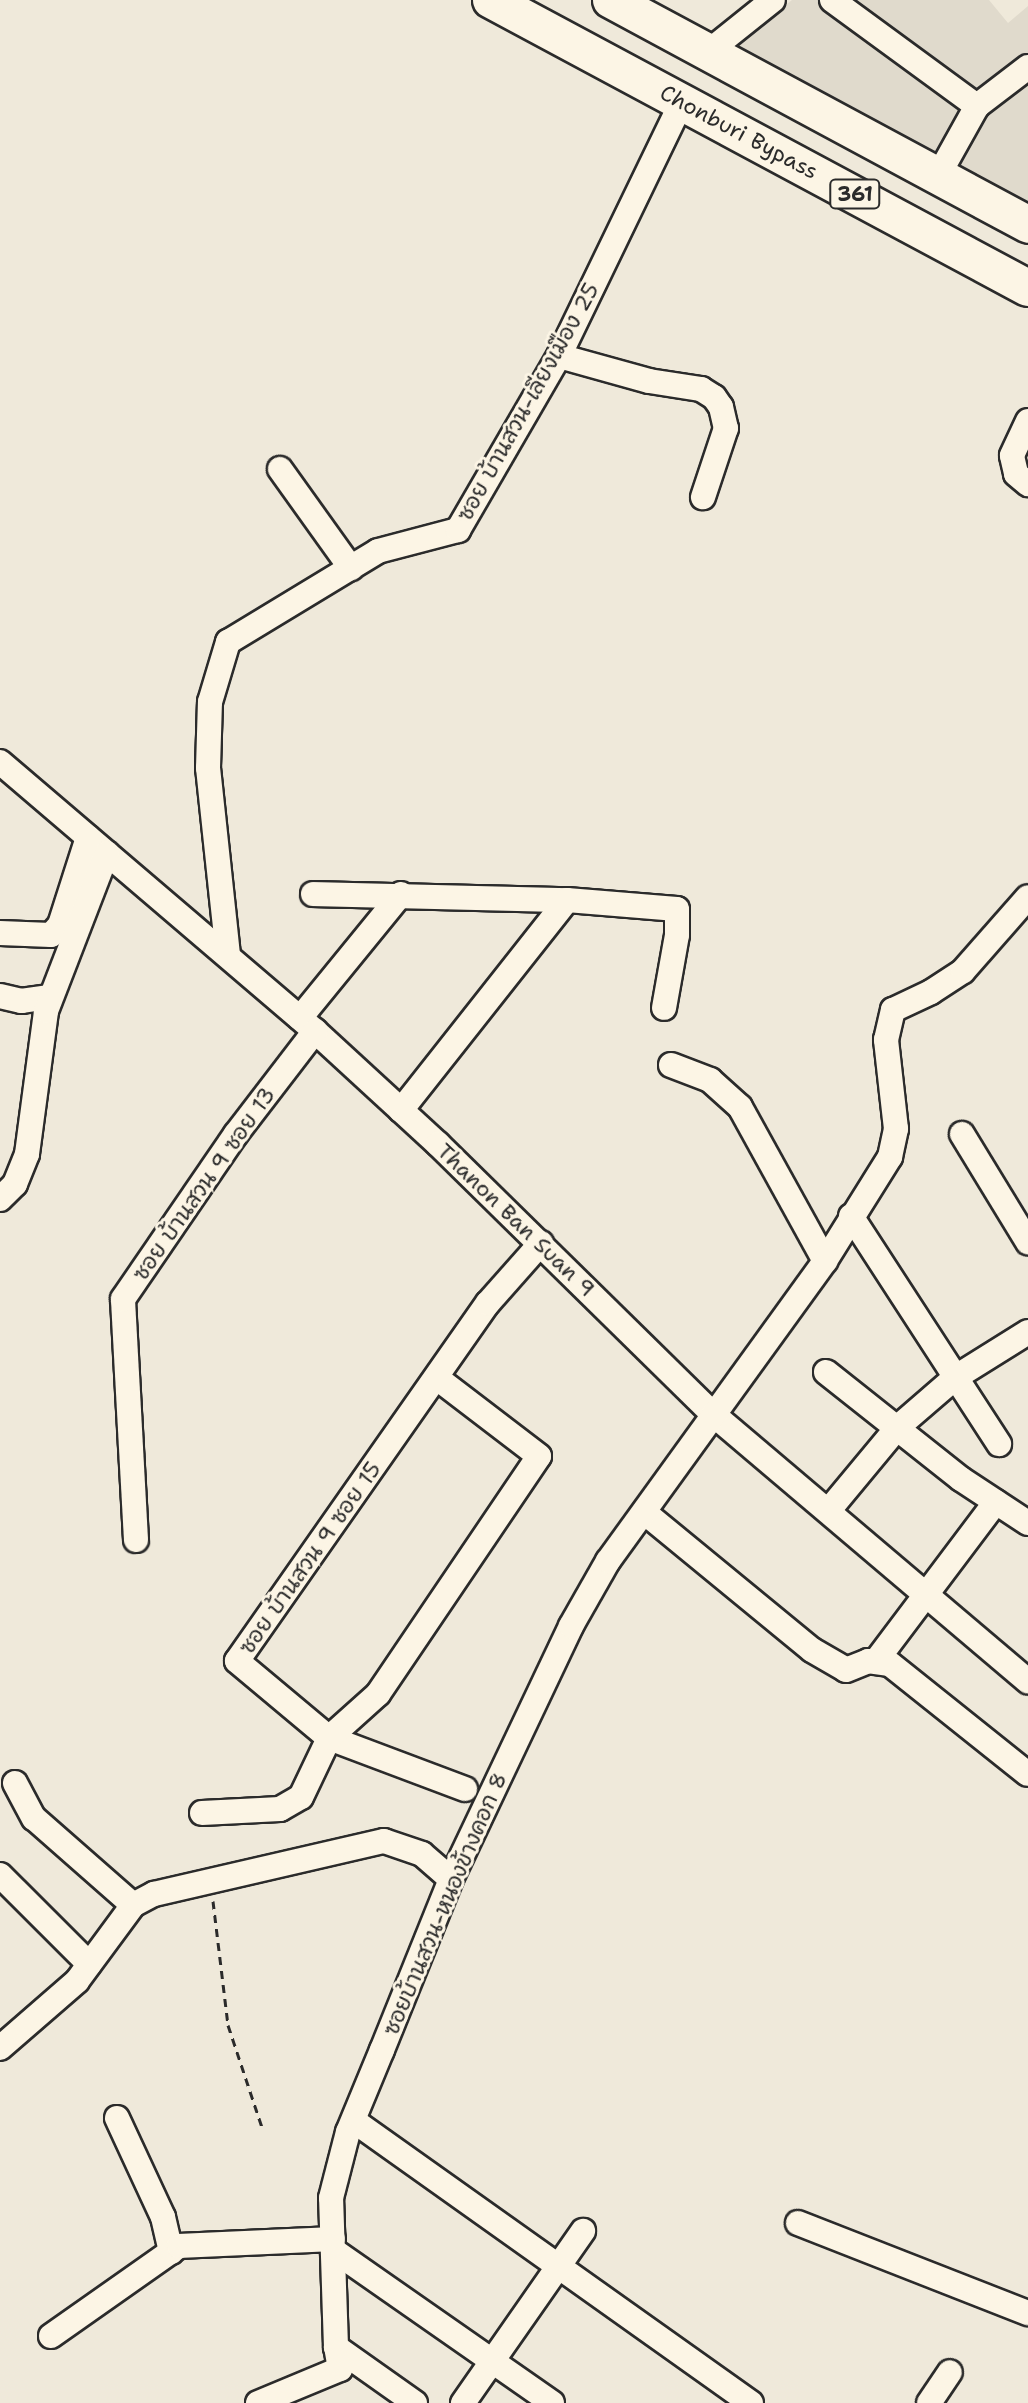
<!DOCTYPE html>
<meta charset="utf-8">
<style>
body{margin:0}
#map{position:relative;width:1028px;height:2403px;overflow:hidden;background:#efe9da;font-family:"Shantell Sans","Playpen Sans Thai",sans-serif}
div>[style]{position:absolute}
[style*='--x']{left:calc(var(--x)*1px);top:calc(var(--y)*1px);width:calc(var(--w)*1px);rotate:calc(var(--a)*1deg)}
.built>*{inset:0;background:#e0dacc}
.path>*{height:3px;margin-top:-1.5px;transform-origin:0;background:repeating-linear-gradient(90deg,#2b2b2b 0 8px,transparent 0 14px)}
.roads{filter:drop-shadow(2px 0 #2b2b2b) drop-shadow(-2px 0 #2b2b2b) drop-shadow(0 2px #2b2b2b) drop-shadow(0 -2px #2b2b2b)}
.minor>*{height:24px;margin:-12px;padding:0 12px;transform-origin:12px;border-radius:12px;background:#fcf5e5}
.highway>*{height:36px;margin:-18px;padding:0 18px;transform-origin:18px;border-radius:18px;background:#fcf5e5}
span{translate:-50% -50%;white-space:nowrap;text-align:center;line-height:1.15;-webkit-text-stroke:6px #fcf5e5;paint-order:stroke}
.shield-label span{padding:2px 6px;background:#fcf5e5;border:2px solid;border-radius:6px;-webkit-text-stroke-width:0}
.shield-label{font-size:20px;color:#2b2b2b;font-weight:700}
.street-label{font-size:22px;color:#2b2b2b}
</style>
<div id="map">
<div class="built">
<div style="clip-path:polygon(792px 0,989px 0,1008px 23px,1028px 6px,1028px 204px,735px 46px)"></div>
</div>
<div class="path">
<div style="--x:213;--y:1901;--w:125;--a:83.1"></div>
<div style="--x:228;--y:2025;--w:111;--a:71.6"></div>
</div>
<div class="roads">
<div class="minor">
<div style="--x:832;--y:0;--w:180;--a:36.2"></div>
<div style="--x:708;--y:52;--w:83;--a:-38.7"></div>
<div style="--x:938;--y:176;--w:80;--a:-60.9"></div>
<div style="--x:977;--y:106;--w:64;--a:-37.4"></div>
<div style="--x:559;--y:356;--w:93;--a:15.5"></div>
<div style="--x:649;--y:381;--w:53;--a:8.7"></div>
<div style="--x:701;--y:389;--w:15;--a:32"></div>
<div style="--x:714;--y:397;--w:12;--a:55"></div>
<div style="--x:721;--y:407;--w:22;--a:77"></div>
<div style="--x:726;--y:428;--w:73;--a:108.4"></div>
<div style="--x:1028;--y:421;--w:38;--a:115"></div>
<div style="--x:1012;--y:456;--w:18;--a:77"></div>
<div style="--x:1016;--y:474;--w:16;--a:40"></div>
<div style="--x:280;--y:469;--w:122;--a:54.4"></div>
<div style="--x:0;--y:762;--w:414;--a:40.5"></div>
<div style="--x:315;--y:1031;--w:167;--a:42.6"></div>
<div style="--x:438;--y:1144;--w:387;--a:44.5"></div>
<div style="--x:714;--y:1415;--w:412;--a:40.3"></div>
<div style="--x:313;--y:894;--w:254;--a:1.4"></div>
<div style="--x:567;--y:900;--w:268;--a:128.3"></div>
<div style="--x:567;--y:900;--w:110;--a:4.7"></div>
<div style="--x:677;--y:909;--w:26;--a:90"></div>
<div style="--x:677;--y:935;--w:74;--a:100.1"></div>
<div style="--x:0;--y:933;--w:51;--a:2.2"></div>
<div style="--x:51;--y:935;--w:13;--a:-48"></div>
<div style="--x:60;--y:925;--w:92;--a:-72.3"></div>
<div style="--x:228;--y:955;--w:188;--a:-96.1"></div>
<div style="--x:208;--y:768;--w:66;--a:-88.3"></div>
<div style="--x:210;--y:702;--w:63;--a:-73.3"></div>
<div style="--x:228;--y:642;--w:175;--a:-31.2"></div>
<div style="--x:378;--y:551;--w:83;--a:-14.7"></div>
<div style="--x:458;--y:530;--w:201;--a:-59.9"></div>
<div style="--x:559;--y:356;--w:282;--a:-64.2"></div>
<div style="--x:0;--y:996;--w:22;--a:13"></div>
<div style="--x:21;--y:1001;--w:29;--a:-8"></div>
<div style="--x:300;--y:1018;--w:160;--a:-50.8"></div>
<div style="--x:671;--y:1065;--w:42;--a:21"></div>
<div style="--x:710;--y:1080;--w:40;--a:42"></div>
<div style="--x:740;--y:1107;--w:176;--a:61.1"></div>
<div style="--x:962;--y:1134;--w:127;--a:58.6"></div>
<div style="--x:0;--y:1199;--w:21;--a:-45"></div>
<div style="--x:15;--y:1184;--w:32;--a:-68"></div>
<div style="--x:27;--y:1154;--w:144;--a:-82.4"></div>
<div style="--x:46;--y:1011;--w:169;--a:-68.9"></div>
<div style="--x:851;--y:1216;--w:272;--a:57"></div>
<div style="--x:826;--y:1372;--w:172;--a:38.4"></div>
<div style="--x:961;--y:1479;--w:80;--a:33.3"></div>
<div style="--x:829;--y:1510;--w:108;--a:-50.3"></div>
<div style="--x:898;--y:1427;--w:77;--a:-40.8"></div>
<div style="--x:956;--y:1377;--w:85;--a:-32"></div>
<div style="--x:644;--y:1512;--w:217;--a:39.4"></div>
<div style="--x:812;--y:1650;--w:39;--a:30"></div>
<div style="--x:846;--y:1670;--w:24;--a:-22"></div>
<div style="--x:868;--y:1661;--w:22;--a:8"></div>
<div style="--x:890;--y:1664;--w:176;--a:38.6"></div>
<div style="--x:136;--y:1540;--w:241;--a:-93.1"></div>
<div style="--x:123;--y:1299;--w:200;--a:-55.6"></div>
<div style="--x:236;--y:1134;--w:130;--a:-52.5"></div>
<div style="--x:876;--y:1661;--w:199;--a:-53"></div>
<div style="--x:15;--y:1783;--w:40;--a:62"></div>
<div style="--x:34;--y:1818;--w:132;--a:41.3"></div>
<div style="--x:465;--y:1789;--w:145;--a:-159.4"></div>
<div style="--x:329;--y:1738;--w:120;--a:-140.1"></div>
<div style="--x:237;--y:1661;--w:437;--a:-55"></div>
<div style="--x:488;--y:1303;--w:80;--a:-48.5"></div>
<div style="--x:202;--y:1813;--w:78;--a:-2.9"></div>
<div style="--x:280;--y:1809;--w:24;--a:-30"></div>
<div style="--x:301;--y:1797;--w:65;--a:-64.6"></div>
<div style="--x:329;--y:1738;--w:66;--a:-41.9"></div>
<div style="--x:378;--y:1694;--w:287;--a:-55.9"></div>
<div style="--x:539;--y:1456;--w:128;--a:-142.6"></div>
<div style="--x:0;--y:1875;--w:126;--a:45"></div>
<div style="--x:0;--y:2048;--w:102;--a:-41"></div>
<div style="--x:77;--y:1981;--w:94;--a:-53.6"></div>
<div style="--x:133;--y:1905;--w:24;--a:-28"></div>
<div style="--x:154;--y:1894;--w:236;--a:-13"></div>
<div style="--x:384;--y:1841;--w:40;--a:18.9"></div>
<div style="--x:422;--y:1854;--w:38;--a:41"></div>
<div style="--x:117;--y:2118;--w:109;--a:65.1"></div>
<div style="--x:163;--y:2217;--w:36;--a:77"></div>
<div style="--x:354;--y:2121;--w:487;--a:35.4"></div>
<div style="--x:798;--y:2223;--w:247;--a:21.4"></div>
<div style="--x:333;--y:2250;--w:267;--a:34.9"></div>
<div style="--x:51;--y:2336;--w:156;--a:-35.1"></div>
<div style="--x:179;--y:2246;--w:154;--a:-2.6"></div>
<div style="--x:258;--y:2403;--w:89;--a:-22.5"></div>
<div style="--x:340;--y:2369;--w:22;--a:-100"></div>
<div style="--x:415;--y:2403;--w:97;--a:-144.7"></div>
<div style="--x:336;--y:2347;--w:149;--a:-91.9"></div>
<div style="--x:331;--y:2198;--w:68;--a:-75.6"></div>
<div style="--x:348;--y:2132;--w:89;--a:-67.5"></div>
<div style="--x:382;--y:2050;--w:184;--a:-68"></div>
<div style="--x:451;--y:1879;--w:280;--a:-64.6"></div>
<div style="--x:571;--y:1626;--w:75;--a:-60.4"></div>
<div style="--x:608;--y:1561;--w:370;--a:-54.1"></div>
<div style="--x:825;--y:1261;--w:123;--a:-58"></div>
<div style="--x:890;--y:1157;--w:29;--a:-78"></div>
<div style="--x:896;--y:1129;--w:90;--a:-96.4"></div>
<div style="--x:886;--y:1040;--w:31;--a:-77"></div>
<div style="--x:893;--y:1010;--w:42;--a:-25.3"></div>
<div style="--x:931;--y:992;--w:38;--a:-33"></div>
<div style="--x:963;--y:971;--w:98;--a:-48.7"></div>
<div style="--x:463;--y:2403;--w:210;--a:-55.1"></div>
<div style="--x:929;--y:2403;--w:37;--a:-56"></div>
</div>
<div class="highway">
<div style="--x:491;--y:0;--w:609;--a:28.21"></div>
<div style="--x:611;--y:0;--w:474;--a:28.3"></div>
</div>
</div>
<div class="shield-label">
<span style="left:855px;top:194px">361</span>
</div>
<div class="street-label">
<span style="left:739px;top:132px;rotate:28deg">Chonburi Bypass</span>
<span style="left:528px;top:402px;rotate:-61deg">ซอย บ้านสวน-เลียงเมือง 25</span>
<span style="left:204px;top:1184px;rotate:-55deg">ซอย บ้านสวน 9 ซอย 13</span>
<span style="left:516px;top:1220px;rotate:44deg">Thanon Ban Suan 9</span>
<span style="left:310px;top:1558px;rotate:-55deg">ซอย บ้านสวน 9 ซอย 15</span>
<span style="left:445px;top:1904px;rotate:-67deg">ซอยบ้านสวน-หนองข้างคอก 8</span>
</div>
</div>
